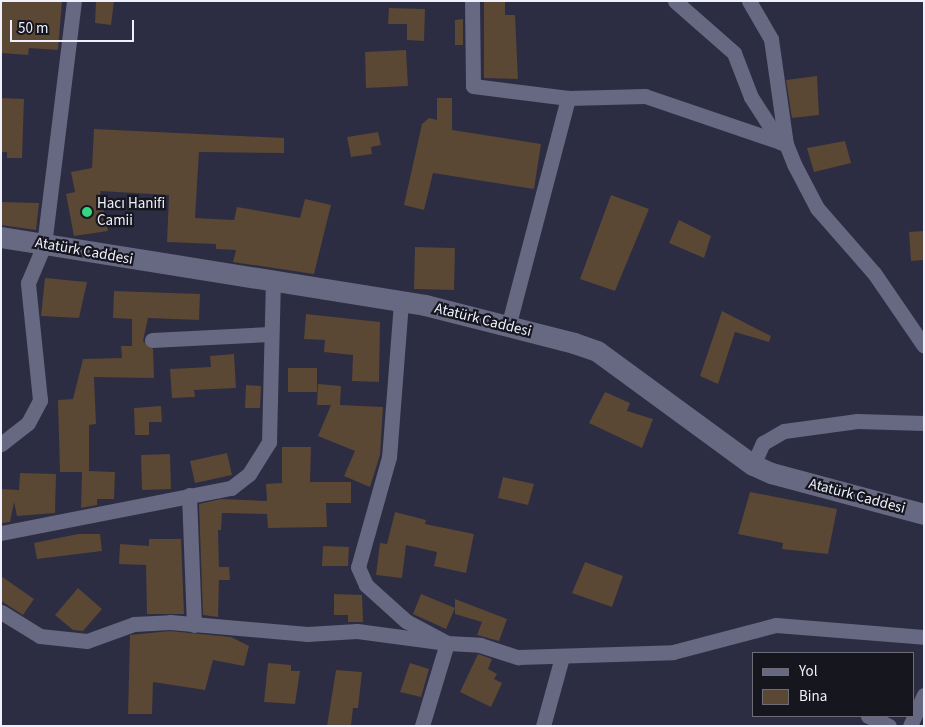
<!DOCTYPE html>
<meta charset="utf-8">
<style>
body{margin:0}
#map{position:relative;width:925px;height:727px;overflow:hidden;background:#2c2c42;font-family:"Source Sans 3",sans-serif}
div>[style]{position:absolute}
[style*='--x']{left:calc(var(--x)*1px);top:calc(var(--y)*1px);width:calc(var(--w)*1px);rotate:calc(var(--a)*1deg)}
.building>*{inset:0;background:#5a4734}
.minor>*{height:15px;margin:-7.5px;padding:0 7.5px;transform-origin:7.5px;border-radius:7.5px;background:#676881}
.secondary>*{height:21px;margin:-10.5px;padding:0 10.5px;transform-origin:10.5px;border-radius:10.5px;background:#676881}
.dots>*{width:14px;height:14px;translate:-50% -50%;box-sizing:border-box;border:2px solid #16161f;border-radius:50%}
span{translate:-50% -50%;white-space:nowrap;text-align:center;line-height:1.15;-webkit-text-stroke:4.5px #16161f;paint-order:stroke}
.poi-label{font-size:15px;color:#efeffe}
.left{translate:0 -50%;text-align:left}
.street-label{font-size:15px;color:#efeffe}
.frame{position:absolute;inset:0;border:2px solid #efeffe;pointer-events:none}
.legend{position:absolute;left:752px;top:652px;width:162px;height:65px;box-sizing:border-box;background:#16161f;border:1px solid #6d6d78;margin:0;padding:6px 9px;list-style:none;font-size:15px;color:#efeffe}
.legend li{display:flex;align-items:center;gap:10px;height:25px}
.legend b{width:25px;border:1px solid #6d6d78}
.scale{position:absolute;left:10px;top:20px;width:124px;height:22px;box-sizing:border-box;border:2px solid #efeffe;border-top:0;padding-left:6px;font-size:15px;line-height:18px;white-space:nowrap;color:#efeffe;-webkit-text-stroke:4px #16161f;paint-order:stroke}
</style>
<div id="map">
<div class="building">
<div style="clip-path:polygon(1px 1px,62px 1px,58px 50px,29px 48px,28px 55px,1px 53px)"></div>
<div style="clip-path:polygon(96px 1px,114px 1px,111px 25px,95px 23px)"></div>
<div style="clip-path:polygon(484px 1px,505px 1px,505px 15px,515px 15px,518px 79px,484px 78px)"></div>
<div style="clip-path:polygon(389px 8px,425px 9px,424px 41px,407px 40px,407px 24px,388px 24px)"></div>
<div style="clip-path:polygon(463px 19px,463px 45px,455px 45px,455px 20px)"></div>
<div style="clip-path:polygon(406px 50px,408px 86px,366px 88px,365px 52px)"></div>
<div style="clip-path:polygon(817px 76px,819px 115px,792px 118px,786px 80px)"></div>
<div style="clip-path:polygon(1px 98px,24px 99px,22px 158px,7px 158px,7px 152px,1px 152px)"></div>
<div style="clip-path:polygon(437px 98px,452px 98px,452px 130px,541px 144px,534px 189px,433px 173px,424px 210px,404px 205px,422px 124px,429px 118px,437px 120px)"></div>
<div style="clip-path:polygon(94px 129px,284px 138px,284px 153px,199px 152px,195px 218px,234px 220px,237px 207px,300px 218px,305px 199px,331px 205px,314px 274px,233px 262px,236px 250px,216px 249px,216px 244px,167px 242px,169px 195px,100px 191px,108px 231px,74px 236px,66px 194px,75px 192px,71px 172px,92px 168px)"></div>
<div style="clip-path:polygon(378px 132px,381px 145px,371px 147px,372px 154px,351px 157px,347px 137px)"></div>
<div style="clip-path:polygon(845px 141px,851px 163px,814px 172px,807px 148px)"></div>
<div style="clip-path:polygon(611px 195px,649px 209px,615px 291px,580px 279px)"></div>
<div style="clip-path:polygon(1px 202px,39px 203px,36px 230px,1px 225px)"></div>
<div style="clip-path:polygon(679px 220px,711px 236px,704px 258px,669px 243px)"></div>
<div style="clip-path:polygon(924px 231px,924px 260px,911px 261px,909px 232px)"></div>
<div style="clip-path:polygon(415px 247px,455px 248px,454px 290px,414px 289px)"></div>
<div style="clip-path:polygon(45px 278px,87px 282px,79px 318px,41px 316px)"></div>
<div style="clip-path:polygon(114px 291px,200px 294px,199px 320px,148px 318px,143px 341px,153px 349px,154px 378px,94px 377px,96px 424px,89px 425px,89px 471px,115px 472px,114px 499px,97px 499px,97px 505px,81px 508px,82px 472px,60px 472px,58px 400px,73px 399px,83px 359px,122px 358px,121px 346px,132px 346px,132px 319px,113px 318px)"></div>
<div style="clip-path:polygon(722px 311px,771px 336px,769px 342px,735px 332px,718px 384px,700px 376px)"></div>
<div style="clip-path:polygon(306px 314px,380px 322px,379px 382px,352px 381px,353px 355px,324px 352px,325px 340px,304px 339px)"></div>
<div style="clip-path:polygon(234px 354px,236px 388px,194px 390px,195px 397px,172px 398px,170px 369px,211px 367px,210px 356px)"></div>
<div style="clip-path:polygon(288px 368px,317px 368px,317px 392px,288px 392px)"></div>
<div style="clip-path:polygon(318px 384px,341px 386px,340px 405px,383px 407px,380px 455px,370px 487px,344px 476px,355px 451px,318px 436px,331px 405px,317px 405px)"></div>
<div style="clip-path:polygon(246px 385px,261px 386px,260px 408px,245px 408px)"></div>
<div style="clip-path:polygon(605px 392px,630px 403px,627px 411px,653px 419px,642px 448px,589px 423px)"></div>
<div style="clip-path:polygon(161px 406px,162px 422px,149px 422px,149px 435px,135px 435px,134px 408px)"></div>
<div style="clip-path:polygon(282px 447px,311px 447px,310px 482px,351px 482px,351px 503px,326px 503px,327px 527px,268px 528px,267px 514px,222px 513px,221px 530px,218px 530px,219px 567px,229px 567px,230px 580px,219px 580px,218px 617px,203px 615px,199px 504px,221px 499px,267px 501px,266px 484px,282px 483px)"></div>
<div style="clip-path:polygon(227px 453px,232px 475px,195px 483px,190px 461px)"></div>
<div style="clip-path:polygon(170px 454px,171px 489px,142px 490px,141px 455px)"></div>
<div style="clip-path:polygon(20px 473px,56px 474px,55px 513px,17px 516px,14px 502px,10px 522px,1px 523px,1px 489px,19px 490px)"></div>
<div style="clip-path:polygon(503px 477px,534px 484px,528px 505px,498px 498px)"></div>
<div style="clip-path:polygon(750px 492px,837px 509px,828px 554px,782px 549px,783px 543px,738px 534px)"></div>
<div style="clip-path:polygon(395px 512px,426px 520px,425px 524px,474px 534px,466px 573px,434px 566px,437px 552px,406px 545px,402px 578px,376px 575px,380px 543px,387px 544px)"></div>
<div style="clip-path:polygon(78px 534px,100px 534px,102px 551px,37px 559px,34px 543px)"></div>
<div style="clip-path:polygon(149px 539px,181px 539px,184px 614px,147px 614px,146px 565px,119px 564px,120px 544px,149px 546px)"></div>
<div style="clip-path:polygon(323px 546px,349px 547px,348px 566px,322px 566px)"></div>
<div style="clip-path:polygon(585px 562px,623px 576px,612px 607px,572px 593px)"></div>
<div style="clip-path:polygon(1px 576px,34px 599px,23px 615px,1px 601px)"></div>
<div style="clip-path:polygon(78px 588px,102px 609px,83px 631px,73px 630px,55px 615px)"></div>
<div style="clip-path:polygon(334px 594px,362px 595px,363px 622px,348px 622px,348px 615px,334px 615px)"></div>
<div style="clip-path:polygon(421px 594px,455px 608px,446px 629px,413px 614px)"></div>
<div style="clip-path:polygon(455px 599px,507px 619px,499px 641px,477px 635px,482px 622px,455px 614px)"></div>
<div style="clip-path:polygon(170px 631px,231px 637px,249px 646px,244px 666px,213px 660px,205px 690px,153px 682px,152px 714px,128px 714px,130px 635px)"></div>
<div style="clip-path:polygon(478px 654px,492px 659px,488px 669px,497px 674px,494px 679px,502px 683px,491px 707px,460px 692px)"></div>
<div style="clip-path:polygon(268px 663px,291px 665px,291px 671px,300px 671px,295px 704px,264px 702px)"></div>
<div style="clip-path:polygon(410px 663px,429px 669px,421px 697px,400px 692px)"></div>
<div style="clip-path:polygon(336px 670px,362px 672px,358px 708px,353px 708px,351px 726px,327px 726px)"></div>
</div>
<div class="minor">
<div style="--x:472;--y:1;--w:85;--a:89.3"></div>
<div style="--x:473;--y:86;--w:96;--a:7.2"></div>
<div style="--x:568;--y:98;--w:77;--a:-1.5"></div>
<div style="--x:645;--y:96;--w:149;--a:18.8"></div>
<div style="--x:675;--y:1;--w:79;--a:41.4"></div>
<div style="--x:734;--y:53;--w:47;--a:68.9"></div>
<div style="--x:751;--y:97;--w:54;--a:57.2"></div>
<div style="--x:749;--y:1;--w:44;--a:59.9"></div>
<div style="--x:771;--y:39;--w:106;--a:81.9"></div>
<div style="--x:786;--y:144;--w:22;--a:68"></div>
<div style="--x:794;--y:164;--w:50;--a:62.4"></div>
<div style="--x:817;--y:208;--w:86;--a:48.8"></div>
<div style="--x:874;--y:273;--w:88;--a:55.6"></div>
<div style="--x:401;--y:302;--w:155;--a:94.4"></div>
<div style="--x:389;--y:457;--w:114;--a:105.7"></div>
<div style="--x:358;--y:567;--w:20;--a:66"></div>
<div style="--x:366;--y:585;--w:54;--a:42"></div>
<div style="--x:406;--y:621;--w:47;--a:28.2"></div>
<div style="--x:447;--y:643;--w:33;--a:3"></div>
<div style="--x:480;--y:645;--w:40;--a:18"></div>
<div style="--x:518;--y:657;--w:155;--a:-1.8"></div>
<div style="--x:673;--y:652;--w:106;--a:-14.7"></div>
<div style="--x:776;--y:625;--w:148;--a:4.6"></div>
<div style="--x:508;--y:327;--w:237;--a:-75.3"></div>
<div style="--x:152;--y:340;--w:119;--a:-2.9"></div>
<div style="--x:1;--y:444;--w:34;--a:-38"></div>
<div style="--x:28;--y:423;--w:26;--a:-62"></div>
<div style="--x:40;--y:400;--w:118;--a:-95.9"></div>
<div style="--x:28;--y:283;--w:41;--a:-67.2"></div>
<div style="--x:44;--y:245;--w:246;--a:-83"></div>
<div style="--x:753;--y:465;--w:24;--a:-66"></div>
<div style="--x:763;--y:443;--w:24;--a:-30"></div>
<div style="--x:784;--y:431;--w:74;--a:-7.8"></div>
<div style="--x:857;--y:421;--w:67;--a:1.7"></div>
<div style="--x:189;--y:495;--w:130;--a:87.8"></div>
<div style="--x:1;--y:533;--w:234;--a:-11.1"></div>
<div style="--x:231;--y:488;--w:23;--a:-38"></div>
<div style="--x:249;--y:474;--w:38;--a:-58"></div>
<div style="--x:269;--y:442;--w:159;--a:-88.6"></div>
<div style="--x:1;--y:612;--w:46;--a:31.6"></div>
<div style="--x:40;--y:636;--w:47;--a:6.1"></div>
<div style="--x:87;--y:641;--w:50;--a:-19.9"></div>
<div style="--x:134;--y:624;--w:36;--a:-3"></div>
<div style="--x:170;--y:622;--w:138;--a:5"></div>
<div style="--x:307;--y:634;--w:50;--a:-3.4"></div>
<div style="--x:357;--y:631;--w:91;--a:7.6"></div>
<div style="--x:447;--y:643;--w:87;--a:106.8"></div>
<div style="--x:868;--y:716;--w:23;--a:25"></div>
<div style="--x:543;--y:726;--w:72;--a:-74.6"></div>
<div style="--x:910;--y:726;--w:34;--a:-66"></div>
</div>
<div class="secondary">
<div style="--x:1;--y:237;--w:429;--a:9.1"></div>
<div style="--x:425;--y:305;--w:154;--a:14.3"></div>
<div style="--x:574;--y:343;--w:24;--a:19"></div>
<div style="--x:597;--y:351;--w:193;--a:36.2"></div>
<div style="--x:753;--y:465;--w:20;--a:24"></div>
<div style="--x:771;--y:473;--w:158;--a:15"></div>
</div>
<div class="dots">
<div style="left:87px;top:212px;background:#34d881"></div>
</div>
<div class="poi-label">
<span class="left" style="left:97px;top:212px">Hacı Hanifi<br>Camii</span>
</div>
<div class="street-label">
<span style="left:84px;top:251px;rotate:10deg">Atatürk Caddesi</span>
<span style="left:483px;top:320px;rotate:14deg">Atatürk Caddesi</span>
<span style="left:857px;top:496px;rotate:15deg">Atatürk Caddesi</span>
</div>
<div class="frame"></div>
<ul class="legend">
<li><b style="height:6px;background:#676881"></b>Yol</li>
<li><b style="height:14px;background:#5a4734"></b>Bina</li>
</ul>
<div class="scale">50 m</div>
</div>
